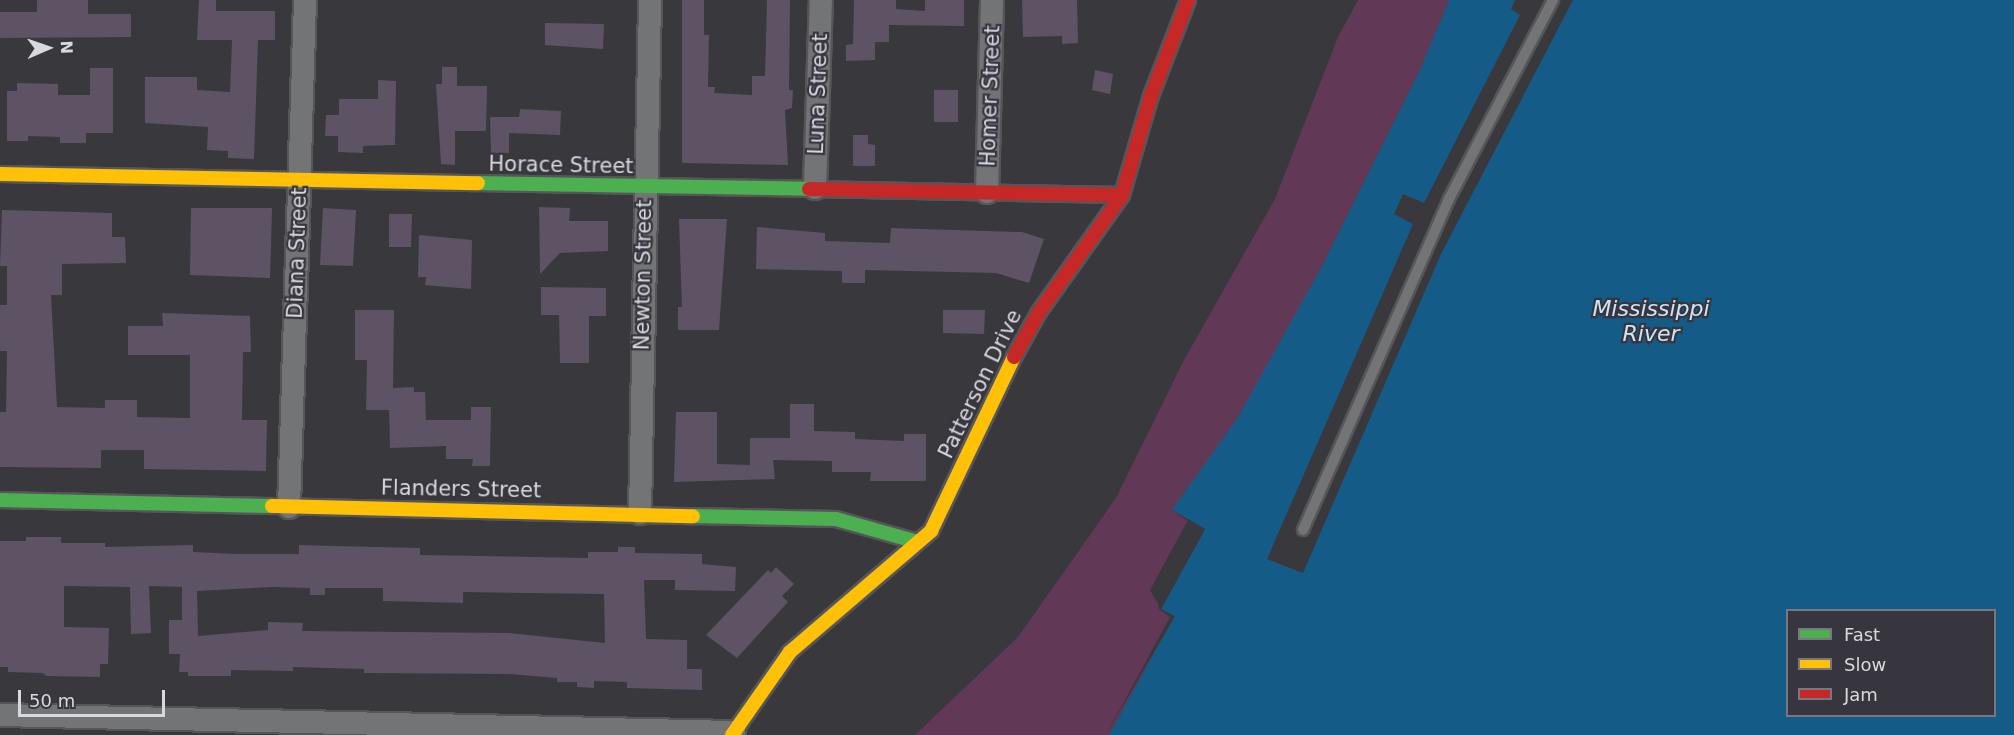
<!DOCTYPE html>
<style>
body{margin:0}
#map{position:relative;width:2014px;height:735px;overflow:hidden;background:#38383d;font-family:"DejaVu Sans",sans-serif}
div>[style]{position:absolute}
[style*='--x']{left:calc(var(--x)*1px);top:calc(var(--y)*1px);width:calc(var(--w)*1px);rotate:calc(var(--a)*1deg)}
.green>*{inset:0;background:#623857}
.water>*{inset:0;background:#155b87}
.pier>*{inset:0;background:#38383d}
.building>*{inset:0;background:#5d5364}
.roads{filter:drop-shadow(2px 0 #565659) drop-shadow(-2px 0 #565659) drop-shadow(0 2px #565659) drop-shadow(0 -2px #565659)}
.lane>*{height:10px;margin:-5px;padding:0 5px;transform-origin:5px;border-radius:5px;background:#737476}
.street>*{height:22px;margin:-11px;padding:0 11px;transform-origin:11px;border-radius:11px;background:#737476}
.fast>*{height:14px;margin:-7px;padding:0 7px;transform-origin:7px;border-radius:7px;background:#4caf50}
.slow>*{height:14px;margin:-7px;padding:0 7px;transform-origin:7px;border-radius:7px;background:#ffc107}
.jam>*{height:14px;margin:-7px;padding:0 7px;transform-origin:7px;border-radius:7px;background:#c62828}
span{translate:-50% -50%;white-space:nowrap;text-align:center;line-height:1.15;-webkit-text-stroke:4.5px #37363f;paint-order:stroke}
.street-label{font-size:21px;color:#d9d8de}
.water-label{font-size:22px;color:#cee3f3;font-style:italic}
.legend{position:absolute;left:1786px;top:609px;width:210px;height:108px;box-sizing:border-box;background:#37363f;border:2px solid #78777f;margin:0;padding:8px 10px;list-style:none;font-size:18px;color:#d9d8de}
.legend li{display:flex;align-items:center;gap:12px;height:30px}
.legend b{width:30px;border:2px solid #78777f}
.north{position:absolute;left:18px;top:18px;width:60px;height:60px;-webkit-text-stroke:4px #37363f;paint-order:stroke;rotate:88deg;font-size:16px;font-weight:700;line-height:24px;text-align:center;color:#d9d8de}
.north::after{content:'';display:block;margin:auto;width:21px;height:27px;background:#d9d8de;clip-path:polygon(50% 0,100% 100%,50% 72%,0 100%)}
.scale{position:absolute;left:18px;top:690px;width:147px;height:27px;box-sizing:border-box;border:3px solid #d9d8de;border-top:0;padding-left:8px;font-size:18px;line-height:21px;white-space:nowrap;color:#d9d8de;-webkit-text-stroke:4px #37363f;paint-order:stroke}
</style>
<div id="map">
<div class="green">
<div style="clip-path:polygon(1358px 0,1470px 0,1150px 590px,1161px 609px,1175px 616px,1109px 735px,915px 735px,1018px 637px,1116px 498px,1184px 360px,1275px 199px,1338px 37px)"></div>
</div>
<div class="water">
<div style="clip-path:polygon(evenodd,1449px 0,2014px 0,2014px 735px,1109px 735px,1174px 617px,1161px 609px,1205px 529px,1172px 510px,1238px 417px,1321px 268px,1419px 72px,1449px 0,1788px 610px,1994px 610px,1994px 716px,1788px 716px,1788px 610px)"></div>
</div>
<div class="pier">
<div style="clip-path:polygon(1515px 0,1573px 0,1441px 254px,1303px 573px,1267px 559px,1413px 224px,1394px 214px,1403px 194px,1424px 203px,1520px 15px,1511px 9px)"></div>
<div style="clip-path:polygon(1170px 509px,1205px 529px,1161px 609px,1175px 616px,1106px 735px,1170px 617px,1158px 608px,1201px 530px)"></div>
</div>
<div class="building">
<div style="clip-path:polygon(37px 0,88px 0,88px 14px,131px 14px,131px 37px,0 38px,0 12px,37px 12px)"></div>
<div style="clip-path:polygon(199px 0,216px 0,216px 11px,275px 11px,275px 40px,258px 40px,254px 159px,228px 158px,228px 151px,207px 150px,208px 127px,145px 123px,145px 77px,197px 77px,197px 90px,230px 92px,232px 40px,197px 40px)"></div>
<div style="clip-path:polygon(682px 0,704px 0,704px 35px,709px 35px,708px 87px,715px 87px,714px 93px,752px 95px,752px 76px,765px 76px,767px 0,790px 0,789px 90px,793px 90px,792px 108px,785px 110px,788px 165px,682px 163px)"></div>
<div style="clip-path:polygon(854px 0,896px 0,896px 9px,925px 11px,925px 0,964px 0,964px 26px,889px 25px,889px 42px,875px 42px,875px 60px,846px 61px,846px 45px,853px 44px)"></div>
<div style="clip-path:polygon(1022px 0,1077px 0,1078px 43px,1062px 44px,1062px 36px,1023px 37px)"></div>
<div style="clip-path:polygon(545px 23px,604px 24px,603px 49px,545px 45px)"></div>
<div style="clip-path:polygon(442px 67px,457px 67px,457px 86px,487px 86px,486px 131px,455px 131px,455px 165px,441px 164px,436px 84px,442px 84px)"></div>
<div style="clip-path:polygon(90px 68px,113px 68px,113px 133px,86px 133px,86px 143px,60px 143px,60px 137px,28px 136px,28px 141px,7px 141px,7px 91px,17px 91px,17px 83px,58px 84px,58px 95px,90px 95px)"></div>
<div style="clip-path:polygon(1095px 70px,1113px 74px,1110px 94px,1092px 90px)"></div>
<div style="clip-path:polygon(378px 80px,396px 81px,395px 145px,363px 146px,363px 153px,338px 152px,338px 136px,325px 136px,326px 115px,339px 115px,339px 99px,378px 99px)"></div>
<div style="clip-path:polygon(934px 90px,958px 90px,958px 122px,934px 122px)"></div>
<div style="clip-path:polygon(520px 109px,561px 111px,560px 135px,509px 133px,509px 153px,491px 153px,490px 117px,519px 117px)"></div>
<div style="clip-path:polygon(853px 135px,868px 135px,868px 144px,875px 145px,875px 166px,853px 166px)"></div>
<div style="clip-path:polygon(539px 207px,570px 208px,569px 221px,608px 221px,608px 251px,560px 253px,540px 274px)"></div>
<div style="clip-path:polygon(191px 208px,272px 208px,270px 278px,190px 275px)"></div>
<div style="clip-path:polygon(323px 208px,356px 210px,353px 266px,320px 265px)"></div>
<div style="clip-path:polygon(2px 210px,112px 213px,112px 237px,125px 237px,126px 263px,62px 264px,62px 295px,51px 295px,57px 407px,105px 408px,105px 400px,137px 400px,137px 417px,190px 418px,190px 355px,128px 355px,128px 326px,163px 326px,162px 313px,250px 316px,251px 352px,243px 352px,242px 420px,267px 420px,266px 471px,144px 469px,144px 450px,101px 450px,101px 468px,0 467px,0 412px,6px 412px,7px 351px,0 351px,0 305px,7px 305px,7px 266px,0 266px)"></div>
<div style="clip-path:polygon(389px 214px,412px 214px,411px 247px,389px 247px)"></div>
<div style="clip-path:polygon(679px 219px,727px 219px,719px 330px,678px 330px,678px 307px,682px 307px)"></div>
<div style="clip-path:polygon(757px 227px,825px 233px,825px 241px,890px 243px,891px 228px,1022px 232px,1044px 239px,1029px 283px,996px 273px,865px 270px,865px 283px,842px 283px,842px 271px,756px 269px)"></div>
<div style="clip-path:polygon(419px 235px,472px 240px,471px 289px,425px 285px,426px 277px,418px 277px)"></div>
<div style="clip-path:polygon(541px 287px,606px 288px,606px 316px,589px 316px,589px 363px,560px 363px,559px 315px,541px 315px)"></div>
<div style="clip-path:polygon(355px 310px,394px 310px,393px 388px,414px 387px,414px 392px,425px 392px,426px 420px,471px 420px,471px 407px,491px 407px,490px 466px,472px 466px,473px 459px,446px 459px,446px 446px,390px 448px,389px 410px,366px 410px,367px 360px,355px 360px)"></div>
<div style="clip-path:polygon(943px 310px,985px 310px,984px 334px,943px 333px)"></div>
<div style="clip-path:polygon(790px 404px,814px 404px,814px 431px,855px 432px,855px 439px,904px 441px,904px 434px,926px 434px,926px 481px,870px 481px,871px 472px,832px 472px,832px 461px,773px 460px,775px 479px,674px 482px,676px 412px,717px 412px,717px 464px,750px 465px,750px 438px,790px 438px)"></div>
<div style="clip-path:polygon(evenodd,26px 537px,61px 537px,61px 543px,105px 543px,105px 547px,193px 545px,193px 552px,238px 554px,299px 554px,299px 545px,334px 546px,420px 548px,420px 555px,588px 558px,588px 552px,618px 552px,618px 547px,635px 547px,635px 553px,702px 554px,702px 564px,736px 567px,735px 591px,675px 590px,675px 580px,644px 580px,646px 639px,687px 640px,687px 669px,702px 669px,702px 690px,627px 688px,627px 682px,594px 681px,594px 688px,577px 687px,577px 682px,557px 682px,557px 678px,510px 674px,364px 673px,364px 669px,293px 667px,293px 671px,231px 670px,231px 676px,188px 676px,188px 672px,179px 672px,180px 654px,169px 654px,169px 620px,182px 620px,182px 587px,149px 586px,151px 633px,131px 634px,130px 587px,64px 586px,64px 627px,109px 628px,108px 664px,100px 664px,100px 677px,47px 676px,42px 673px,8px 672px,8px 667px,0 667px,0 541px,26px 541px,26px 537px,272px 587px,310px 588px,310px 595px,325px 595px,325px 588px,383px 588px,383px 601px,463px 603px,463px 592px,604px 594px,605px 643px,509px 633px,302px 631px,303px 623px,268px 622px,268px 630px,198px 636px,197px 591px,272px 587px)"></div>
<div style="clip-path:polygon(776px 567px,794px 584px,782px 596px,788px 602px,737px 658px,706px 635px,768px 570px,771px 573px)"></div>
</div>
<div class="roads">
<div class="lane">
<div style="--x:1303;--y:530;--w:362;--a:-66.2"></div>
<div style="--x:1449;--y:199;--w:225;--a:-62.4"></div>
</div>
<div class="street">
<div style="--x:815;--y:188;--w:188;--a:-88.2"></div>
<div style="--x:987;--y:192;--w:192;--a:-88.5"></div>
<div style="--x:289;--y:507;--w:507;--a:-88.19"></div>
<div style="--x:640;--y:513;--w:513;--a:-88.88"></div>
<div style="--x:0;--y:715;--w:734;--a:1.33"></div>
</div>
<div class="fast">
<div style="--x:478;--y:183;--w:331;--a:1"></div>
<div style="--x:0;--y:500;--w:272;--a:1.3"></div>
<div style="--x:693;--y:516;--w:143;--a:1.2"></div>
<div style="--x:836;--y:519;--w:85;--a:15.7"></div>
</div>
<div class="slow">
<div style="--x:0;--y:174;--w:478;--a:1.1"></div>
<div style="--x:272;--y:506;--w:421;--a:1.4"></div>
<div style="--x:732;--y:735;--w:101;--a:-55.1"></div>
<div style="--x:790;--y:652;--w:186;--a:-40.6"></div>
<div style="--x:931;--y:531;--w:193;--a:-64.5"></div>
</div>
<div class="jam">
<div style="--x:809;--y:189;--w:313;--a:1.1"></div>
<div style="--x:1014;--y:357;--w:51;--a:-60.9"></div>
<div style="--x:1039;--y:312;--w:143;--a:-54.6"></div>
<div style="--x:1122;--y:195;--w:103;--a:-73.7"></div>
<div style="--x:1151;--y:96;--w:103;--a:-68.9"></div>
</div>
</div>
<div class="street-label">
<span style="left:818px;top:94px;rotate:-88deg">Luna Street</span>
<span style="left:990px;top:96px;rotate:-88deg">Homer Street</span>
<span style="left:561px;top:165px;rotate:1deg">Horace Street</span>
<span style="left:297px;top:253px;rotate:-88deg">Diana Street</span>
<span style="left:643px;top:275px;rotate:-89deg">Newton Street</span>
<span style="left:980px;top:384px;rotate:-64deg">Patterson Drive</span>
<span style="left:461px;top:489px;rotate:1deg">Flanders Street</span>
</div>
<div class="water-label">
<span style="left:1651px;top:321px">Mississippi<br>River</span>
</div>
<ul class="legend">
<li><b style="height:8px;background:#4caf50"></b>Fast</li>
<li><b style="height:8px;background:#ffc107"></b>Slow</li>
<li><b style="height:8px;background:#c62828"></b>Jam</li>
</ul>
<div class="north">N</div>
<div class="scale">50 m</div>
</div>
